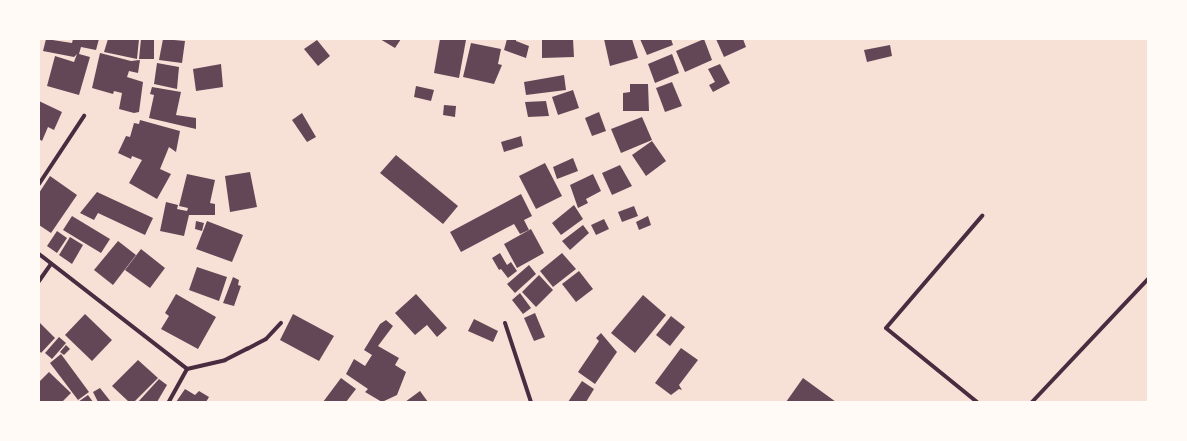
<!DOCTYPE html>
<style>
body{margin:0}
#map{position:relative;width:1187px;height:441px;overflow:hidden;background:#f7e1d7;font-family:Inter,sans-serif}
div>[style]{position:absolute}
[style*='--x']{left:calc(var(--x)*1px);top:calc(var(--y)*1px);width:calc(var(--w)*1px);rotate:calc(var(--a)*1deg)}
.building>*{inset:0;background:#644757}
.minor>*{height:4px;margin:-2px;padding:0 2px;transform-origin:2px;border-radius:2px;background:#4a2c40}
span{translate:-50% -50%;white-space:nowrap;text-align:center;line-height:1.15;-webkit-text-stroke:3px #fffaf5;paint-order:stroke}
.frame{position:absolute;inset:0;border:40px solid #fffaf5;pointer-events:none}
</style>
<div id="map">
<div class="building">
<div style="clip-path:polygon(46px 39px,72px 43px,73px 39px,99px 39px,96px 50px,81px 47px,79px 54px,90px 57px,79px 95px,47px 86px,55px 56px,74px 62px,77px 54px,74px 57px,43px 51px)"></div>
<div style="clip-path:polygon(108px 39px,139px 39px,137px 59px,104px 52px)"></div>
<div style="clip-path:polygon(141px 39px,154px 40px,154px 59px,139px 59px)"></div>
<div style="clip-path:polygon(163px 39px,185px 41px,182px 63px,159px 60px)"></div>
<div style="clip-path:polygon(380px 39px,401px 39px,395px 48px)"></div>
<div style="clip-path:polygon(440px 39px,466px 40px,459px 78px,434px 73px)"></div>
<div style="clip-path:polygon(507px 39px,516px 39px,516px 41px,529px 46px,526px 58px,504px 50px)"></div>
<div style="clip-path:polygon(542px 39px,573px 39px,574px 57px,542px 58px)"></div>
<div style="clip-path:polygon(604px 39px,632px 39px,638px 58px,610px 66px)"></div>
<div style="clip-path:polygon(640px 39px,671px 39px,673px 45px,647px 55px)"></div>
<div style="clip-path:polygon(704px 39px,712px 60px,685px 72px,676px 51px)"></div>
<div style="clip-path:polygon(716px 39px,743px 39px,746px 47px,724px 57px)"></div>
<div style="clip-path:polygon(317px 40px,330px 56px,318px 66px,304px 49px)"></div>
<div style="clip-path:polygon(471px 43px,501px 49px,498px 64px,502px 65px,494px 84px,463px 77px)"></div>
<div style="clip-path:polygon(890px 45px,892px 56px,867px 62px,864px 50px)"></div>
<div style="clip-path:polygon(100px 53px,131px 61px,140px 60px,138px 73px,129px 71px,127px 77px,143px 82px,139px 112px,134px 113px,119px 109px,122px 93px,114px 91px,113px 94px,92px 88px)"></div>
<div style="clip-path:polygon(672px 54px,679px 73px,655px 83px,648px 64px)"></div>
<div style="clip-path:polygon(157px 63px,179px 67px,177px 89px,154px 84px)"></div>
<div style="clip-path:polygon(221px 64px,223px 87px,196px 91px,193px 69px)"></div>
<div style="clip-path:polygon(720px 64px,730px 83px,713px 92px,709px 85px,715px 82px,708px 69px)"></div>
<div style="clip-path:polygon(564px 75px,566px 90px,526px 95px,524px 82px)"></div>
<div style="clip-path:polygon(672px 82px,682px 106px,665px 112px,656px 88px)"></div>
<div style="clip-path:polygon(630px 84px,648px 84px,649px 111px,623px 111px,623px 93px,630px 92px)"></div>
<div style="clip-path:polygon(416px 86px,434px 90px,431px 101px,414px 97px)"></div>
<div style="clip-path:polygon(152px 87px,181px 92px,176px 115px,196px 118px,196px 129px,149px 118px,154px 95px,150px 94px)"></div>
<div style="clip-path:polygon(573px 90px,579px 108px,558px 115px,552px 97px)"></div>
<div style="clip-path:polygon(39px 101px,62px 112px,54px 130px,48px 127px,42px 141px,39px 139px)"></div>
<div style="clip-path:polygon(546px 101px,549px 116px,528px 117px,525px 102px)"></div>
<div style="clip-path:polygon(444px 105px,456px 106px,455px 117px,443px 115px)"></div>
<div style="clip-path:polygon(599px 112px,606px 131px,592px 136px,585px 118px)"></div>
<div style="clip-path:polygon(302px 113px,316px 137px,307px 142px,292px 120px)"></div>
<div style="clip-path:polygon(642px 117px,652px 140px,621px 153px,611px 129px)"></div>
<div style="clip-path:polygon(140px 120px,180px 131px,176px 152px,169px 147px,160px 169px,171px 174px,157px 199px,129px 183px,142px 160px,132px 156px,131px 159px,118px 153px,126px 136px,130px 137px,134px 123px,139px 124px)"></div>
<div style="clip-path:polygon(521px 136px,523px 146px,504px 152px,501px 142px)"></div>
<div style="clip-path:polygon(652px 141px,666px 161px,646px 176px,632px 155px)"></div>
<div style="clip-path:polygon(396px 155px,458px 206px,443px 224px,380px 173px)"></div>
<div style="clip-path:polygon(573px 158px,578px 171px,557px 179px,553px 167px)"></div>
<div style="clip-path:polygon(545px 163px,562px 196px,536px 209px,519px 176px)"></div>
<div style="clip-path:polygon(620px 165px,632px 186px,612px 195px,602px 173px)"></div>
<div style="clip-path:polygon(250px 172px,257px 207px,230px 212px,225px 176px)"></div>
<div style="clip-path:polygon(187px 174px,215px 180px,210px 203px,215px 204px,215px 215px,189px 215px,184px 236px,160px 231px,166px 202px,178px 205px,177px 209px,187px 211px,188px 208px,179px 206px)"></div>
<div style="clip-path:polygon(593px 174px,601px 191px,586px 199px,588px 203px,578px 208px,570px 185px)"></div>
<div style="clip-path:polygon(50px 176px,77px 195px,51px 233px,39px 225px,39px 193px)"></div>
<div style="clip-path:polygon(97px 192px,153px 218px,145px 235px,98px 213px,94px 220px,80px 213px)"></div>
<div style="clip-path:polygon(521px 194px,532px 216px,524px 220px,529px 230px,520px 234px,514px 224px,461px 252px,450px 232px)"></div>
<div style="clip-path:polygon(574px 205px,583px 219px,561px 235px,552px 223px)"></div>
<div style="clip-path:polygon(634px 206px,638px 216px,622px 222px,618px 212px)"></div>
<div style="clip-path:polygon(72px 216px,110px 239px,101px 253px,63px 230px)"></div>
<div style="clip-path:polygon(648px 216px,651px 225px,639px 230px,636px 222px)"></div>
<div style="clip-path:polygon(604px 219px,609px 229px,596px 235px,591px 225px)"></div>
<div style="clip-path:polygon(196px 221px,204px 223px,202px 231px,195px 229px)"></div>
<div style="clip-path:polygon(207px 221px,243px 235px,232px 262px,196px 249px)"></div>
<div style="clip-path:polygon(583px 225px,589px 233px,570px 250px,562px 241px)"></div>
<div style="clip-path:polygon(531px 229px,544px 253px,517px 268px,504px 244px)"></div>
<div style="clip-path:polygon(57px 231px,67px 238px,57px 253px,47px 246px)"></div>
<div style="clip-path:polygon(70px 237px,83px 245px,72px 264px,59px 255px)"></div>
<div style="clip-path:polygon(118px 241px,136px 255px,113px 285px,94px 270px)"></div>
<div style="clip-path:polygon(141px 249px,165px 268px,150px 288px,125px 270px)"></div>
<div style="clip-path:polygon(500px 253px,507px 265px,511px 262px,517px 271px,508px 278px,501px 269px,499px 270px,492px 258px)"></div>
<div style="clip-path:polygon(562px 253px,576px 269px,553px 287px,540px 271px)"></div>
<div style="clip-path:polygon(529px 265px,536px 274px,515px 293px,507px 284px)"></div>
<div style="clip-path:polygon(197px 267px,227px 277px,219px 301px,189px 290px)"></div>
<div style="clip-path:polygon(579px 271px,593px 289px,576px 302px,562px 284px)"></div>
<div style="clip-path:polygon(539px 275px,553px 290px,536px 307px,522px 292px)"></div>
<div style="clip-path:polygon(233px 277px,239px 280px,238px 285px,241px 286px,234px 306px,223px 303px)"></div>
<div style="clip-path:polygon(520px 293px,531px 308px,523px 314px,512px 300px)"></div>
<div style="clip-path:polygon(176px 294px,216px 317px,198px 349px,161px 329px,169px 316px,165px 313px)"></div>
<div style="clip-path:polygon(416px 294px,447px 328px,437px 337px,427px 325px,415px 335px,395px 313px)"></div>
<div style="clip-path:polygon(643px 295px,666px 315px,635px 353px,611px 333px)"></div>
<div style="clip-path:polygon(535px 313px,545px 337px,534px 341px,524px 318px)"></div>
<div style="clip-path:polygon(85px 314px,112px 340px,92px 361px,65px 335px)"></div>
<div style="clip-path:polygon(293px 314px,334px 336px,319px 361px,280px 340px)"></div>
<div style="clip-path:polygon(671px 316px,685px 327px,670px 346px,656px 335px)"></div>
<div style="clip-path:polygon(474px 319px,498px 331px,493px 342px,468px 331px)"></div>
<div style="clip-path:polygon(386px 320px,393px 326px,378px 346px,399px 358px,395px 365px,406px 372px,397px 395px,382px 402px,365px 392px,368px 389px,346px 374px,354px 359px,365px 366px,372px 355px,364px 350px,380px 324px)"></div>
<div style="clip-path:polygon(39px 322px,55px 338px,41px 353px,39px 350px)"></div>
<div style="clip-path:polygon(601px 333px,617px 352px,595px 384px,578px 372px,599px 341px,596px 338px)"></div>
<div style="clip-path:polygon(59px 337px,66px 343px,52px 359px,45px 353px)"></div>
<div style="clip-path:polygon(66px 345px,70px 349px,64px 355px,60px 352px)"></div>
<div style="clip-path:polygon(681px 348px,698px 360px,679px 385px,682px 390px,679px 389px,671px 395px,655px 383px)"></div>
<div style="clip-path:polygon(61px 354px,89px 392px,78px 400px,50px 363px)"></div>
<div style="clip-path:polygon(138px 360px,158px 378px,134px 402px,129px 402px,112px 386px)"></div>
<div style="clip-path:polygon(49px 372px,71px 393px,62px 402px,39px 402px,39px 382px)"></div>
<div style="clip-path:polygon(341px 378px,356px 389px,346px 402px,323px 402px)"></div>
<div style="clip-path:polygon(803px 378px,836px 402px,786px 402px)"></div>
<div style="clip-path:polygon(159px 379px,167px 385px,157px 402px,138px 402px)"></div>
<div style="clip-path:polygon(582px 381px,594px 389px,586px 402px,568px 402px)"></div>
<div style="clip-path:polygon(100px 388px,111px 402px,98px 402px,93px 392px)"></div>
<div style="clip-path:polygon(185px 389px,195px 395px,199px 391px,209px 397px,206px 402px,176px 402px)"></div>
<div style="clip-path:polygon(420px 391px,428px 402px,405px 402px)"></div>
<div style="clip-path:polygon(88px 395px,93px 402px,78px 402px)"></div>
</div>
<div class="minor">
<div style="--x:39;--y:184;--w:82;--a:-56.5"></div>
<div style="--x:39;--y:254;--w:187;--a:37.8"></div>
<div style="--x:187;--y:369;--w:38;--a:119"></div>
<div style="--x:39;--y:281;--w:21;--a:-55"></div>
<div style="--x:505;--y:323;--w:83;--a:71.8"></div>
<div style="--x:187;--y:369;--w:39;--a:-13"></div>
<div style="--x:225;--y:360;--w:25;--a:-27"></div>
<div style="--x:247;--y:349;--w:21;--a:-28"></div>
<div style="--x:266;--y:339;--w:22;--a:-47"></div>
<div style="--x:977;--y:402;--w:117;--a:-140.9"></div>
<div style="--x:886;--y:328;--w:148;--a:-49.4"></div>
<div style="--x:1032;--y:402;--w:169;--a:-46.7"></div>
</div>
<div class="frame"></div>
</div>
